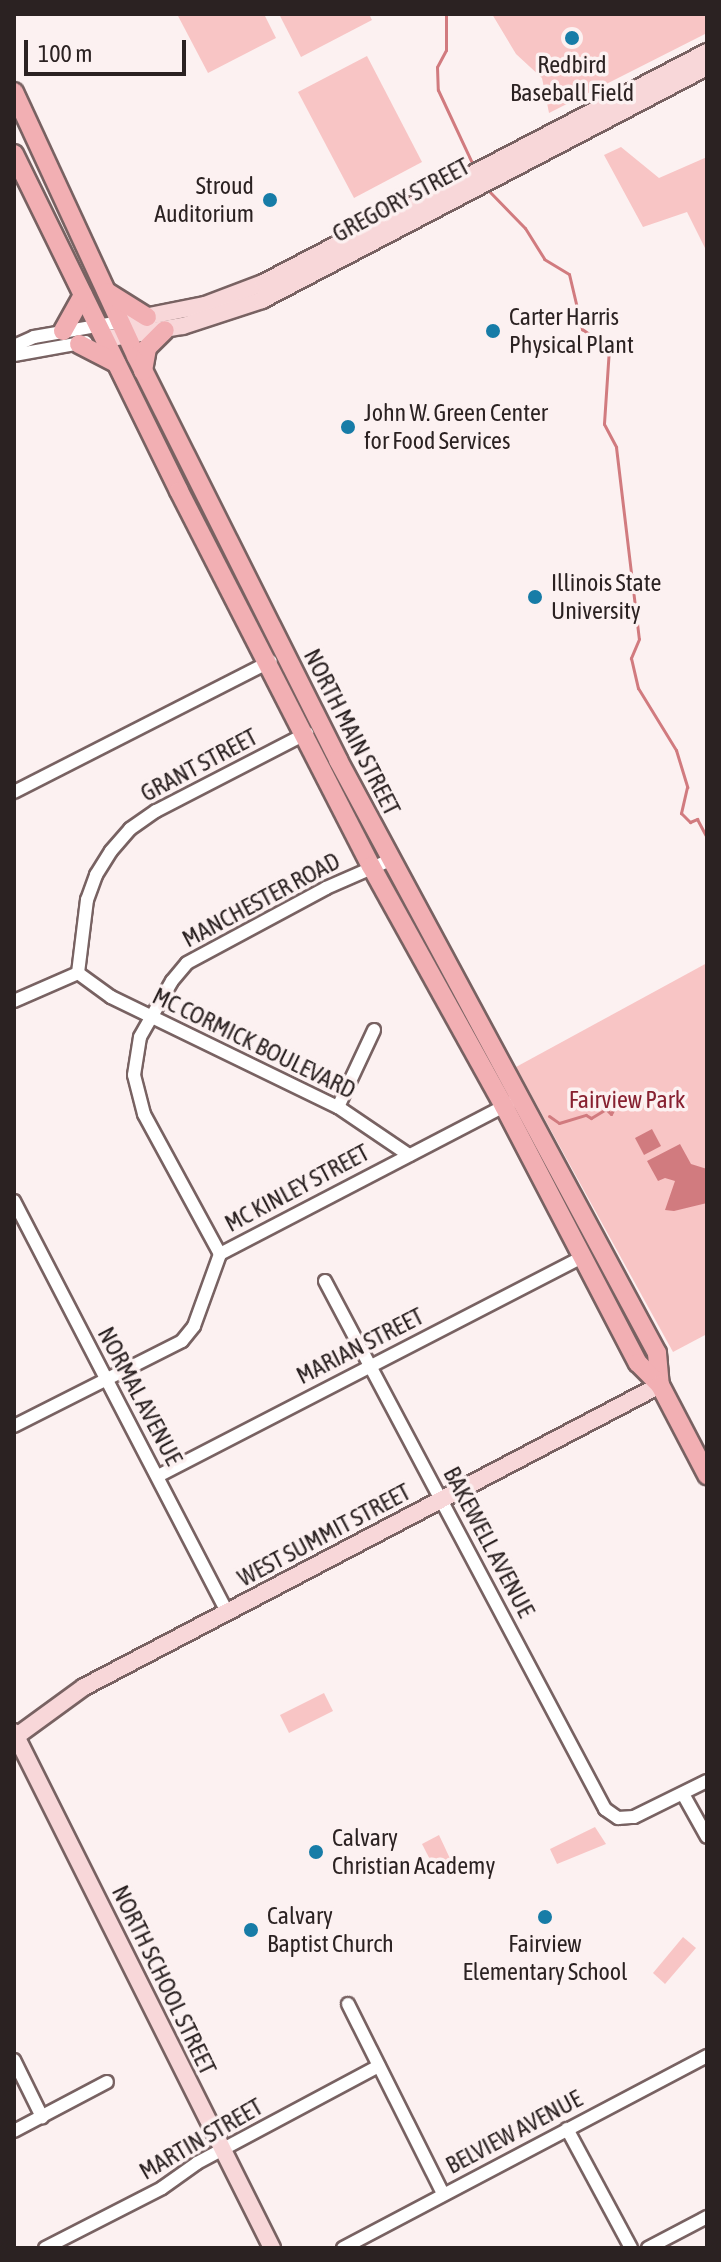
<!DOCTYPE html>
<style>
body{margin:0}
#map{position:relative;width:721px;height:2262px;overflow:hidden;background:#fcf1f1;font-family:"Asap Condensed",sans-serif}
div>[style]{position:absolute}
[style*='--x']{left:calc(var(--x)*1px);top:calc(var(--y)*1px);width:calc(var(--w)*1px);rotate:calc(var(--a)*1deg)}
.green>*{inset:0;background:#f8c5c5}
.water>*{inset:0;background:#d17b7f}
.stream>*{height:3px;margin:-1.5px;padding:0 1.5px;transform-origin:1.5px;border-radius:1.5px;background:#d17b7f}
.roads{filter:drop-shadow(2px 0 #786262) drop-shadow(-2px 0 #786262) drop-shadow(0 2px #786262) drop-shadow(0 -2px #786262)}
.street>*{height:12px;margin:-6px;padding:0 6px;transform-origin:6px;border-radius:6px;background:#fff}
.secondary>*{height:16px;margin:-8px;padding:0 8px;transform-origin:8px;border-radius:8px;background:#f8d7d9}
.primary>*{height:18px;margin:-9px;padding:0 9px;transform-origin:9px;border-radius:9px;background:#f2afb3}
.dots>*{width:22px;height:22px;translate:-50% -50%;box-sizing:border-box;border:4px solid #fcf1f1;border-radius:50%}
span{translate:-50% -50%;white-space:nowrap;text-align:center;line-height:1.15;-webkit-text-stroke:7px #fcf1f1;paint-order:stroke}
.poi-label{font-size:24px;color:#2b2222}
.right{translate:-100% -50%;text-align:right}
.left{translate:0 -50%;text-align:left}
.street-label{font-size:24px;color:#2b2222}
.park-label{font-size:24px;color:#872030}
.frame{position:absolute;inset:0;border:16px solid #2b2222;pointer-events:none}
.scale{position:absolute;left:24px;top:40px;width:162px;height:36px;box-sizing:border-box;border:4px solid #2b2222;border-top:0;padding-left:10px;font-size:24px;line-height:28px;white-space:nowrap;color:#2b2222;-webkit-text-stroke:6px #fcf1f1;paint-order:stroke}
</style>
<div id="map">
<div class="green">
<div style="clip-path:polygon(177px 14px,264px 14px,276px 38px,208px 73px)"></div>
<div style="clip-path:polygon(279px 14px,369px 14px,372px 20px,301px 57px)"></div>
<div style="clip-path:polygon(492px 14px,707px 14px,707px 33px,549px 113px,542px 78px,516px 54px)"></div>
<div style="clip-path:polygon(367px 56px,422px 162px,354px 198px,298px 92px)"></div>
<div style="clip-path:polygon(621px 147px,659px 178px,707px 157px,707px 252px,687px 212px,643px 227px,604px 155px)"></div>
<div style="clip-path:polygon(707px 963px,707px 1334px,673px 1352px,516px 1067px)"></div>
<div style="clip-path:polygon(324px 1693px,333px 1711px,289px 1733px,280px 1715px)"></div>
<div style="clip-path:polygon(595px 1827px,606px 1844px,557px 1864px,550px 1849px)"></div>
<div style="clip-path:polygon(439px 1835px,453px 1865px,437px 1873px,422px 1844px)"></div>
<div style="clip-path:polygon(683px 1937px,696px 1948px,665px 1984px,653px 1973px)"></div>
</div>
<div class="water">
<div style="clip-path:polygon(652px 1129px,661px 1146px,644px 1155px,635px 1138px)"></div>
<div style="clip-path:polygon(680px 1144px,691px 1164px,707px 1169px,707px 1203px,674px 1211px,665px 1210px,675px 1181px,665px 1178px,658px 1181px,647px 1161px)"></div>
</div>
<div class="stream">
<div style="--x:446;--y:14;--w:36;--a:90"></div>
<div style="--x:446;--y:50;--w:19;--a:118"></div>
<div style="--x:437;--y:67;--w:23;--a:88"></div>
<div style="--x:438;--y:90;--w:83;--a:65"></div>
<div style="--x:488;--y:190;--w:53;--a:45.8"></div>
<div style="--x:525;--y:228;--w:36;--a:58"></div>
<div style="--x:544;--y:259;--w:29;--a:31"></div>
<div style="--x:569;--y:274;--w:57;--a:76.7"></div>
<div style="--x:582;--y:329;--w:33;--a:35"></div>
<div style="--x:609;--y:348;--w:76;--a:93.8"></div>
<div style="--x:604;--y:424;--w:26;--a:62"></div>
<div style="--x:616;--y:447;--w:193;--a:83.2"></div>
<div style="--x:639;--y:639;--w:21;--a:113"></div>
<div style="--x:631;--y:658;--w:31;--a:77"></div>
<div style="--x:638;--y:688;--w:73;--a:58.5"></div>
<div style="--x:676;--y:750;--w:39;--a:73"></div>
<div style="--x:687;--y:787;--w:27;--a:103"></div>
<div style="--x:681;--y:813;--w:13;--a:45"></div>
<div style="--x:690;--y:822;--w:8;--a:-23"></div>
<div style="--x:697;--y:819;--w:21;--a:62"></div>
<div style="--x:549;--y:1116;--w:12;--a:35"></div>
<div style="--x:559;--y:1123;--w:28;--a:-17"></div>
<div style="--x:586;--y:1115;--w:6;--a:31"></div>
<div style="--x:591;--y:1118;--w:17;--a:-31"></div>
<div style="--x:606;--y:1109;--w:7;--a:45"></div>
<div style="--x:611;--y:1114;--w:9;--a:-63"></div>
<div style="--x:615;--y:1106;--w:6;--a:-18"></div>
</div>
<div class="roads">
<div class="street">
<div style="--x:14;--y:346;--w:22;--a:-24"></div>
<div style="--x:34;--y:337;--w:86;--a:-10"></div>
<div style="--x:14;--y:355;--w:73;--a:-10.2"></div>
<div style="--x:14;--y:792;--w:288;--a:-27"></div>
<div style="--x:78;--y:973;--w:41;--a:36"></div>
<div style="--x:111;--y:997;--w:252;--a:25.9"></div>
<div style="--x:338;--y:1107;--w:86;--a:34.1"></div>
<div style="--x:14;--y:1001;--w:70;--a:-23.6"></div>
<div style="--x:78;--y:973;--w:74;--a:-83"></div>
<div style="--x:87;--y:900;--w:27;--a:-70"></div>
<div style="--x:96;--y:875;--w:28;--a:-58"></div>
<div style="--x:111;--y:851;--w:29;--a:-49"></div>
<div style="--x:130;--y:829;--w:32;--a:-35"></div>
<div style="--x:156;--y:811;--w:170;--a:-27.3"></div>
<div style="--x:338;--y:1107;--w:85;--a:-64.9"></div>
<div style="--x:14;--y:1201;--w:463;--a:62.6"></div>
<div style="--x:220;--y:1254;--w:159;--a:-118.5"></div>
<div style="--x:144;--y:1114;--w:40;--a:-104.4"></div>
<div style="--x:134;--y:1075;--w:38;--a:-81"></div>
<div style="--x:140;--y:1037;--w:64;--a:-60.3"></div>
<div style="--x:172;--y:981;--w:23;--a:-50"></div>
<div style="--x:187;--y:963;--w:158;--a:-28.3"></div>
<div style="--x:326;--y:888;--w:70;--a:-23.6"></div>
<div style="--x:325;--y:1281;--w:598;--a:62.06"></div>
<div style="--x:605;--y:1809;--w:16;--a:35"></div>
<div style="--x:618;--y:1818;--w:16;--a:-4"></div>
<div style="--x:634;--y:1817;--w:81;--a:-26.3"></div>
<div style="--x:14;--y:1426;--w:188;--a:-26.8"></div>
<div style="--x:182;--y:1341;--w:19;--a:-51"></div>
<div style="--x:194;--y:1326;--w:77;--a:-70.1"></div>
<div style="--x:220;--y:1254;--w:327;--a:-27.5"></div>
<div style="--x:158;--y:1476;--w:477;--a:-27.3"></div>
<div style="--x:683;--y:1794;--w:49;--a:60.8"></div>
<div style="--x:348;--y:2004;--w:212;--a:63.4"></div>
<div style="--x:14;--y:2060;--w:64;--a:63.8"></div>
<div style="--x:567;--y:2129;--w:135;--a:61.7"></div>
<div style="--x:14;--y:2131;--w:105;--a:-27.8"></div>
<div style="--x:45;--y:2248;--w:131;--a:-27.1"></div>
<div style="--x:162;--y:2188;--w:43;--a:-35.5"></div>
<div style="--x:197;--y:2163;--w:206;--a:-28.1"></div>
<div style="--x:343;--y:2248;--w:412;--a:-27.8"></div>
<div style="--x:648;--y:2248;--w:67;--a:-27.7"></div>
</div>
<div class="secondary">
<div style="--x:119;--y:322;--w:88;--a:-11.2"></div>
<div style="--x:205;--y:305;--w:62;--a:-20.8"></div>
<div style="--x:263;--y:283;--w:500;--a:-27.49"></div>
<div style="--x:105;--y:339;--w:79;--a:-9.5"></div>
<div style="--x:183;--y:326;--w:83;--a:-18.2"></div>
<div style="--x:262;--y:300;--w:502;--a:-27.64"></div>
<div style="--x:14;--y:1732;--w:577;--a:63.43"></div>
<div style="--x:14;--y:1738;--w:87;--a:-36.1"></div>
<div style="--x:84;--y:1687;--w:650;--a:-27.67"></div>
</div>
<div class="primary">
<div style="--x:14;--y:92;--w:291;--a:65.2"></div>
<div style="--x:136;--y:356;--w:452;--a:63.4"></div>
<div style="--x:338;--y:760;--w:673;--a:61.72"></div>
<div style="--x:657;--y:1353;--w:32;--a:85"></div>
<div style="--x:14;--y:154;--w:375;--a:63.9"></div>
<div style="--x:179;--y:491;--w:421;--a:62.9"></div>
<div style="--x:371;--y:866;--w:274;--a:61"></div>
<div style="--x:504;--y:1106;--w:290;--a:62.5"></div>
<div style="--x:638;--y:1363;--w:31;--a:45"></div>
<div style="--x:660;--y:1385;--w:102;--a:62.4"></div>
<div style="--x:107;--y:292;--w:47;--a:32"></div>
<div style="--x:63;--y:331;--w:41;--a:-60.9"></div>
<div style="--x:79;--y:344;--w:42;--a:27.2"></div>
<div style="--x:143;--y:371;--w:23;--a:-80"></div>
<div style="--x:147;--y:348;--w:25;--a:-45"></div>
</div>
</div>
<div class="dots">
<div style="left:572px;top:38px;background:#177ca7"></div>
<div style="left:270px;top:200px;background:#177ca7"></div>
<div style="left:493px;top:331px;background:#177ca7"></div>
<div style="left:348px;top:427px;background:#177ca7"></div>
<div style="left:535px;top:597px;background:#177ca7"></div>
<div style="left:316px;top:1852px;background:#177ca7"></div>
<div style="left:545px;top:1917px;background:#177ca7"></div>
<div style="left:251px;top:1930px;background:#177ca7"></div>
</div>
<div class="poi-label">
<span style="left:572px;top:79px">Redbird<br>Baseball Field</span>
<span class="right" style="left:254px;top:200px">Stroud<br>Auditorium</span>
<span class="left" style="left:509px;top:331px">Carter Harris<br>Physical Plant</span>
<span class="left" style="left:364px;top:427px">John W. Green Center<br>for Food Services</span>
<span class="left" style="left:551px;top:597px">Illinois State<br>University</span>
<span class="left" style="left:332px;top:1852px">Calvary<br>Christian Academy</span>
<span class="left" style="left:267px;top:1930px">Calvary<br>Baptist Church</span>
<span style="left:545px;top:1958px">Fairview<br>Elementary School</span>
</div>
<div class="street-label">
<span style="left:401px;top:200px;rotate:-28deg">GREGORY STREET</span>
<span style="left:352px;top:732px;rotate:63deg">NORTH MAIN STREET</span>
<span style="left:199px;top:765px;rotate:-28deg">GRANT STREET</span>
<span style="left:261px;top:900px;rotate:-28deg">MANCHESTER ROAD</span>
<span style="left:254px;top:1043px;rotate:26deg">MC CORMICK BOULEVARD</span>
<span style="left:297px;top:1188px;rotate:-28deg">MC KINLEY STREET</span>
<span style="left:360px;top:1346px;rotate:-27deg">MARIAN STREET</span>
<span style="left:140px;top:1396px;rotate:62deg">NORMAL AVENUE</span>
<span style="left:324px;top:1535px;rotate:-28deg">WEST SUMMIT STREET</span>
<span style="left:489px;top:1542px;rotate:62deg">BAKEWELL AVENUE</span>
<span style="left:164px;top:1980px;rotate:64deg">NORTH SCHOOL STREET</span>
<span style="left:514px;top:2132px;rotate:-28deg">BELVIEW AVENUE</span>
<span style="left:201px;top:2139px;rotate:-30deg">MARTIN STREET</span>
</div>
<div class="park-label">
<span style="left:627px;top:1100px">Fairview Park</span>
</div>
<div class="frame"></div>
<div class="scale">100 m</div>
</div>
